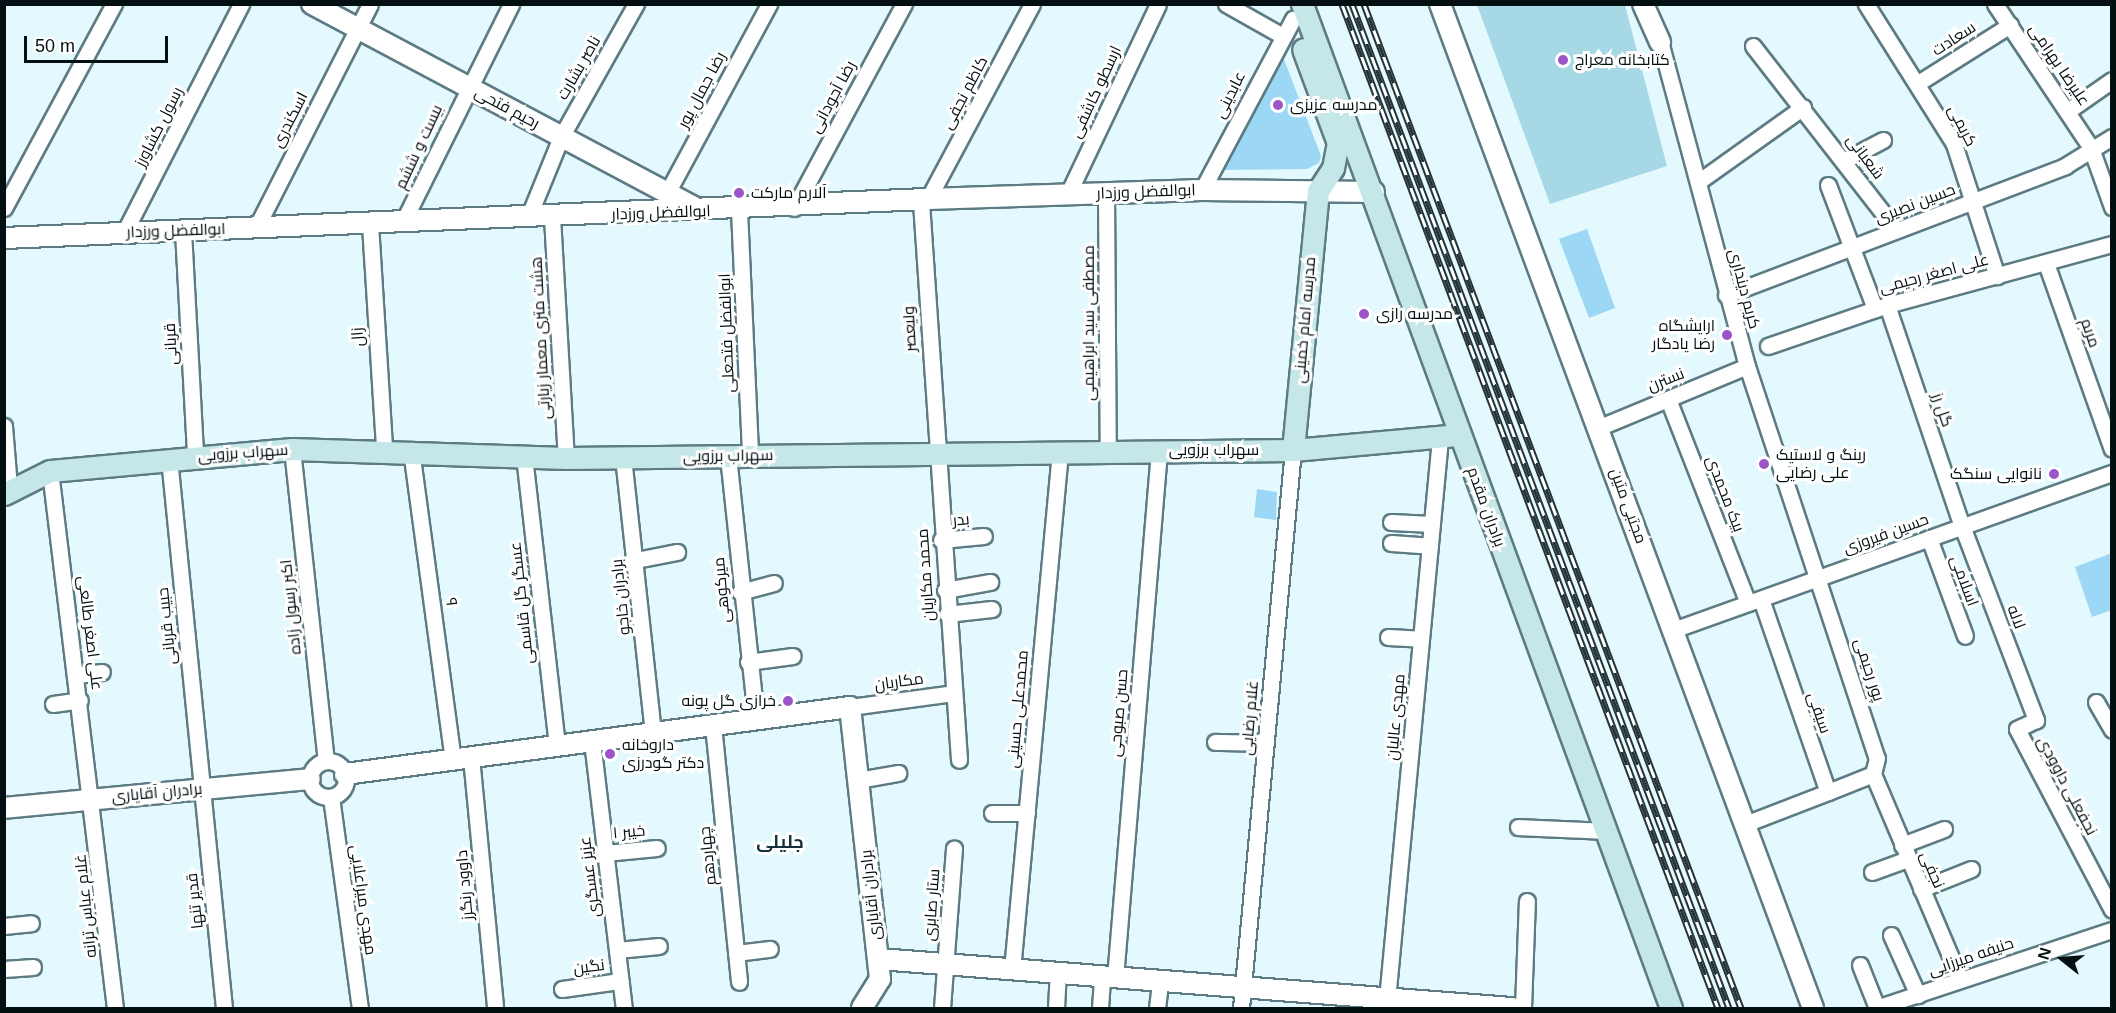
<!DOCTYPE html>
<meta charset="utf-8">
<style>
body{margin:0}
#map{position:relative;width:2116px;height:1013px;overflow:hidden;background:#e4f9fe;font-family:Arial,Cairo,sans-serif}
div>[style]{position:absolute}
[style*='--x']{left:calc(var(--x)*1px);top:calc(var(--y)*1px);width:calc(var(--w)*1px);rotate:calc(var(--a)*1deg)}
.green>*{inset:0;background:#a6d9e5}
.building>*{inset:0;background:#9dd7f6}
.roads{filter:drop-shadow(2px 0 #5c7b83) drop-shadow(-2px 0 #5c7b83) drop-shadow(0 2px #5c7b83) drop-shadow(0 -2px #5c7b83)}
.minor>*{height:15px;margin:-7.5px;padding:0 7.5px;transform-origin:7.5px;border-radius:7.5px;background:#fff}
.minor>.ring{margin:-7.5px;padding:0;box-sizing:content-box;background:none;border:15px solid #fff;border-radius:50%}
.tertiary>*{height:20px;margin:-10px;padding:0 10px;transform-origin:10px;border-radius:10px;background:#fff}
.secondary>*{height:21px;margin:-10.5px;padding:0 10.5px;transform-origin:10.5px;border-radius:10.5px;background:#c6e7e7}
.rail>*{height:7px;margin-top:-3.5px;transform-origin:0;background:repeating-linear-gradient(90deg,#fff 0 14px,#273437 0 28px);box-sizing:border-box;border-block:2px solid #273437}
.dots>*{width:16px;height:16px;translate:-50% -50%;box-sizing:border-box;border:3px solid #fff;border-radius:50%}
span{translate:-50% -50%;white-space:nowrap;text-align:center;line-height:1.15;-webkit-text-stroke:6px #fff;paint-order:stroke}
.street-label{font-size:16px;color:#040f12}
.poi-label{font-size:16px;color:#040f12}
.left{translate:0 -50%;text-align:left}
.right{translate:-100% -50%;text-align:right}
.neighbourhood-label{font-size:18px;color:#123137;font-weight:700}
.frame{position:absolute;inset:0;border:6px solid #040f12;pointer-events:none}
.north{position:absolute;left:2032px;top:929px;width:60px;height:60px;-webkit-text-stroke:4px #fff;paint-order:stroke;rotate:287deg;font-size:16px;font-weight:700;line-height:24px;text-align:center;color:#040f12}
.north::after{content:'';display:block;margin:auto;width:21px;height:27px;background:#040f12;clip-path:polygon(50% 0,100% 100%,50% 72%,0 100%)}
.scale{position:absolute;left:24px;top:36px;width:144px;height:27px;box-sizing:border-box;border:3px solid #040f12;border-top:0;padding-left:8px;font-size:18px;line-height:21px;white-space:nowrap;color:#040f12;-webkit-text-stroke:4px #fff;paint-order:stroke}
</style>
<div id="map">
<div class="green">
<div style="clip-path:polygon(1477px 5px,1625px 5px,1667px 166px,1550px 204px)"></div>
</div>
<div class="building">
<div style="clip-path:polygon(1282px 54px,1321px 156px,1319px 163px,1307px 169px,1221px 170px)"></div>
<div style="clip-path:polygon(1587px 229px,1615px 308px,1589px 318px,1559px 239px)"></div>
<div style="clip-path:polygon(2057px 465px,2061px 479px,2052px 483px,2047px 469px)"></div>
<div style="clip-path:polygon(1257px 489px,1277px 492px,1276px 520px,1254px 517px)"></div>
<div style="clip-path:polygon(2112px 553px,2112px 610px,2092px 617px,2075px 567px)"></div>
</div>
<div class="roads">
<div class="minor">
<div style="--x:1226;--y:4;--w:63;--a:29.4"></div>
<div style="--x:1866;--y:4;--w:165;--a:57.8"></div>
<div style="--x:1954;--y:144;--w:139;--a:72"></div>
<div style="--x:1995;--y:4;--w:173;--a:56.3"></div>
<div style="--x:2091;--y:148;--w:63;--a:70.4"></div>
<div style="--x:1658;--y:34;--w:344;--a:75"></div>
<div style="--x:1747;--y:366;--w:413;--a:71.7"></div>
<div style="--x:1877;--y:758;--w:16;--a:104"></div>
<div style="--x:1753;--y:46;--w:233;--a:52.1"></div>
<div style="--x:1918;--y:83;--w:109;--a:-32.2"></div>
<div style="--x:2069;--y:110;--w:52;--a:-34.9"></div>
<div style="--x:1845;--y:160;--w:43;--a:-27.8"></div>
<div style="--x:1698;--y:182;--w:129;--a:-35.5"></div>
<div style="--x:1828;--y:185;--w:133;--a:69.2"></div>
<div style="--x:1202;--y:190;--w:194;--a:-62"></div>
<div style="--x:667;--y:193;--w:215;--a:-61.6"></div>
<div style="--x:1106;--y:194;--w:257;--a:89.6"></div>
<div style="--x:1067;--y:196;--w:212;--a:-64.6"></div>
<div style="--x:928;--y:199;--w:221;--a:-61.9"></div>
<div style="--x:921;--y:202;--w:559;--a:86.1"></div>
<div style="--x:4;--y:208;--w:232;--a:-61.7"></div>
<div style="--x:794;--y:208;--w:232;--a:-61.7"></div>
<div style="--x:739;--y:210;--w:246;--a:87.4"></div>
<div style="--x:552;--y:217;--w:241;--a:86.7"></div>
<div style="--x:528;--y:218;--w:87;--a:-67.8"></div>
<div style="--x:561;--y:137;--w:153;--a:-60.6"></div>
<div style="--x:403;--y:222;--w:243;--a:-63.6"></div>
<div style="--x:370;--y:224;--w:225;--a:86.4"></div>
<div style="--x:256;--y:228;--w:251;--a:-63"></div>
<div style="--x:183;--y:231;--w:224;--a:86.9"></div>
<div style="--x:124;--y:233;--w:257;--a:-62.9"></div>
<div style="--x:2046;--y:263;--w:197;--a:70.5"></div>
<div style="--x:1726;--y:295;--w:363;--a:-20.8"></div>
<div style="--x:2065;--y:166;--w:55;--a:-31.7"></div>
<div style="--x:1887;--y:305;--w:233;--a:71.3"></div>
<div style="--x:1962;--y:526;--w:208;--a:69.1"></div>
<div style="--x:2036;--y:720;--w:21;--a:155"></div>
<div style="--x:2017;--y:729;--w:204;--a:62.3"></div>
<div style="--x:1768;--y:346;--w:126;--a:-19"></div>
<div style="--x:1887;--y:305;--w:233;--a:-15.2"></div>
<div style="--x:1668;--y:399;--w:219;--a:68.6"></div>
<div style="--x:4;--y:426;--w:61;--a:85.3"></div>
<div style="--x:1600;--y:427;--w:159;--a:-22.5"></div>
<div style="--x:292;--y:449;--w:314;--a:83.8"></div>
<div style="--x:411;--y:450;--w:313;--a:82.3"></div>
<div style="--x:524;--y:456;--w:292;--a:83.5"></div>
<div style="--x:728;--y:456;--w:264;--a:83.9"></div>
<div style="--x:623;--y:457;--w:278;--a:83.8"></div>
<div style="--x:169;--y:458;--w:553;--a:84.29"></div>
<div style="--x:50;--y:471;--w:541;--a:83.1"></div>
<div style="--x:1391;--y:522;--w:41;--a:2.8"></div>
<div style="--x:1929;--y:538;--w:104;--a:69.8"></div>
<div style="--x:941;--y:540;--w:43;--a:-5.3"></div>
<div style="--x:1391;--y:543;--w:39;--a:4"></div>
<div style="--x:636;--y:560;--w:42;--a:-11"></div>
<div style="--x:945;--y:590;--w:46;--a:-10.1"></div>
<div style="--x:740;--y:592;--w:35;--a:-15"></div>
<div style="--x:1761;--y:599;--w:204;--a:70.9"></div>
<div style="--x:1828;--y:792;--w:48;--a:-21.8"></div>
<div style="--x:947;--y:614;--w:45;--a:-6.3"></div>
<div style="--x:1673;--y:630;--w:466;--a:-19.7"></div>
<div style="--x:1388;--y:637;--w:33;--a:3"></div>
<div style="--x:748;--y:662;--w:45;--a:-7.6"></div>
<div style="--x:77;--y:675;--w:25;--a:-7"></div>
<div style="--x:2096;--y:702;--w:32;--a:60"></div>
<div style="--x:53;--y:704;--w:27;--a:-8"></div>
<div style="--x:850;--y:707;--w:104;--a:-7.7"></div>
<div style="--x:713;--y:725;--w:258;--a:84.2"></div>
<div style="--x:592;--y:741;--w:269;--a:83.2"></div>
<div style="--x:1215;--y:742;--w:51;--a:1.1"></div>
<div style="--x:471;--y:757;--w:252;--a:84.5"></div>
<div class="ring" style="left:310px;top:761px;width:21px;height:21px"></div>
<div style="--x:1873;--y:774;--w:223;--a:67"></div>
<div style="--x:858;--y:780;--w:41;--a:-9.9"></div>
<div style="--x:331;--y:797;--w:213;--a:82.2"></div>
<div style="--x:992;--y:813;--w:35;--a:0"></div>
<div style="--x:1745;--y:824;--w:89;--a:-21.1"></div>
<div style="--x:1518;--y:827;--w:88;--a:2.6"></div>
<div style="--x:1902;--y:845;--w:45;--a:-20.9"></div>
<div style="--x:605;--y:853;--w:52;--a:-5.5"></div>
<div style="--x:1872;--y:872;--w:38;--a:-20"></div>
<div style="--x:1921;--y:889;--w:54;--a:-21.8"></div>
<div style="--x:4;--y:926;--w:27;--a:-6"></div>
<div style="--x:1891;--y:935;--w:66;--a:65.8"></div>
<div style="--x:617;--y:950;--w:42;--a:-5.4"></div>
<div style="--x:736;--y:953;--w:34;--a:-7"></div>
<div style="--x:1860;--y:965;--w:46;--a:68.4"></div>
<div style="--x:4;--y:969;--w:29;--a:-4"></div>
<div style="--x:1012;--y:970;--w:520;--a:-84.71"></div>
<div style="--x:1115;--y:978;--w:529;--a:-85.23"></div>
<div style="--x:562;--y:989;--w:59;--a:-7.9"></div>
<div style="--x:1387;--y:1000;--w:564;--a:-84.61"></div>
<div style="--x:942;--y:1008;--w:160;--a:-85.7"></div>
<div style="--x:1056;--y:1008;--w:34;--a:-87"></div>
<div style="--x:1100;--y:1008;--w:31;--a:-86"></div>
<div style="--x:1157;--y:1008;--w:26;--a:-83"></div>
<div style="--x:1241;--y:1008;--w:560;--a:-84.68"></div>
<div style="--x:1523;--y:1008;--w:107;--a:-87.9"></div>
<div style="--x:1876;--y:1008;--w:249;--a:-18.3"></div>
</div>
<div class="tertiary">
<div style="--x:312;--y:4;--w:438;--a:28"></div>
<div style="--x:1440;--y:4;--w:1071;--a:69.62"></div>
<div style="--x:1643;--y:4;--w:42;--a:65.9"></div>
<div style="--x:4;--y:238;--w:925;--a:-2.42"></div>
<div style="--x:928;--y:199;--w:274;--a:-1.9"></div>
<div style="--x:1202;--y:190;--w:172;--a:0.7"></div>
<div style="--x:345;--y:774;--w:509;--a:-7.56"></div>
<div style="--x:850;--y:707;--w:274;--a:83.7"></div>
<div style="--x:880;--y:979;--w:34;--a:122"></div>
<div style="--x:4;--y:808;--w:307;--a:-5.4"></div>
<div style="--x:879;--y:959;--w:635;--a:4.43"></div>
</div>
<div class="secondary">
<div style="--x:1302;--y:4;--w:1070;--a:69.82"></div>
<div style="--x:1293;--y:450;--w:260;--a:-84.5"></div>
<div style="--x:1318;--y:191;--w:27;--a:-57"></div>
<div style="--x:1333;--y:168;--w:25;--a:-79"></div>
<div style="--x:1338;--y:143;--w:100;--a:-110.4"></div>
<div style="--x:4;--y:494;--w:51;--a:-26.6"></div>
<div style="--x:50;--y:471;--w:243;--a:-5.2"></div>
<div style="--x:292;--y:449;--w:274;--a:1.9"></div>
<div style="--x:566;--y:458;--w:727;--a:-0.63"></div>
<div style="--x:1293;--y:450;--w:167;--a:-5.2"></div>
</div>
</div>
<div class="rail">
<div style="--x:1342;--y:4;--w:1072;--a:69.47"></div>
<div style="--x:1352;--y:4;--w:1072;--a:69.42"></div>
<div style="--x:1364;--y:4;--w:1072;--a:69.42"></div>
</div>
<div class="dots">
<div style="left:1563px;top:60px;background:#9c55c9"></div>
<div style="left:1278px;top:105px;background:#9c55c9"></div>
<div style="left:739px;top:193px;background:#9c55c9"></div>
<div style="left:1364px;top:314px;background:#9c55c9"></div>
<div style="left:1727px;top:335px;background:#9c55c9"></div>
<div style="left:1764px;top:464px;background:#9c55c9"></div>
<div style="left:2054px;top:474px;background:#9c55c9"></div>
<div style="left:788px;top:701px;background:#9c55c9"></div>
<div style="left:610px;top:754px;background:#9c55c9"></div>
</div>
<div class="street-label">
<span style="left:1954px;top:39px;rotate:-33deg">سعادت</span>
<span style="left:2059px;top:65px;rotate:56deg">علیرضا بهرامی</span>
<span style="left:579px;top:68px;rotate:-60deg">ناصر بشارت</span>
<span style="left:702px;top:90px;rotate:-62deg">رضا جمال پور</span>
<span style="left:1096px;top:92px;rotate:-65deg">ارسطو کاشفی</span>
<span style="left:965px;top:93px;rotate:-62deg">کاظم نجفی</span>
<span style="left:1230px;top:95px;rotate:-63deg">عابدینی</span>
<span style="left:833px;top:97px;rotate:-62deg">رضا آجودانی</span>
<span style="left:507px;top:108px;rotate:28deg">رحیم فتحی</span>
<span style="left:290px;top:120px;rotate:-63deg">اسکندری</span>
<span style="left:1962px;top:126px;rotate:63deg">کریمی</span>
<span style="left:159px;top:127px;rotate:-63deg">رسول کشاورز</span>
<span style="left:419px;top:147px;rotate:-65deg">بیست و ششم</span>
<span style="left:1865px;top:157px;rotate:53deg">شعبانی</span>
<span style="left:1146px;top:192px;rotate:-2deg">ابوالفضل ورزدار</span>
<span style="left:1915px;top:204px;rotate:-21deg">حسین نصیری</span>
<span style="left:661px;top:213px;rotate:-2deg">ابوالفضل ورزدار</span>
<span style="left:176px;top:231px;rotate:-2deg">ابوالفضل ورزدار</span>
<span style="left:1934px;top:274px;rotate:-15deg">علی اصغر رحیمی</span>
<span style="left:1744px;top:289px;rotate:75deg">کریم دینداری</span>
<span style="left:1305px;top:320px;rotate:-85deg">مدرسه امام خمینی</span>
<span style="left:1089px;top:323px;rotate:-90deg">مصطفی سید ابراهیمی</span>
<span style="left:910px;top:329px;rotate:-93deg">ولیعصر</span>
<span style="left:727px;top:333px;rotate:-92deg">ابوالفضل فتحعلی</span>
<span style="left:2090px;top:333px;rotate:71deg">مریم</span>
<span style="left:358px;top:337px;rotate:-94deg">زال</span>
<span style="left:541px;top:338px;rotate:-93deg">هشت متری معمار زیارتی</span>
<span style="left:171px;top:344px;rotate:-93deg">قربانی</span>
<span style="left:1666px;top:380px;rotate:-22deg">نسترن</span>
<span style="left:1942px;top:410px;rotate:71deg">گل رز</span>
<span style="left:1214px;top:450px">سهراب برزویی</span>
<span style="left:243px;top:453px;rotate:-4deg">سهراب برزویی</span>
<span style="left:728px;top:456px;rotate:-1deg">سهراب برزویی</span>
<span style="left:1725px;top:494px;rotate:69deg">بیک محمدی</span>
<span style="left:1628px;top:506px;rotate:70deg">مجتبی متین</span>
<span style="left:1486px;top:507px;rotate:70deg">برادران مقدم</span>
<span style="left:961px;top:520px;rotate:-5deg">بدر</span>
<span style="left:1886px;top:534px;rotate:-20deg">حسین فیروزی</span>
<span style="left:926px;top:575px;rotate:-94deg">محمد مکاریان</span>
<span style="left:1964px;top:581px;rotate:70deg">اسلامی</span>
<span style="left:722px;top:590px;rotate:-95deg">میرکوهی</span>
<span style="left:621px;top:597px;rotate:-96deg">برادران خاجو</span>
<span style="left:451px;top:602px;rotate:82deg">۹</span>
<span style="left:522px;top:603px;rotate:-96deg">عسگر گل قاسمی</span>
<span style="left:291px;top:607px;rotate:-96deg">اکبر رسول زاده</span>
<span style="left:2016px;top:617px;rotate:69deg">لاله</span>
<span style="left:167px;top:626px;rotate:-96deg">حبیب قربانی</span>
<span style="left:90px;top:633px;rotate:83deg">علی اصغر طالعی</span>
<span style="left:1869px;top:670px;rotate:72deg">پور رحیمی</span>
<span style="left:899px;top:682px;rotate:-8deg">مکاریان</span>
<span style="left:1018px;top:709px;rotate:-85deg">محمدعلی حسینی</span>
<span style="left:1119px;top:713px;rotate:-85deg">حسن صبوحی</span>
<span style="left:1819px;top:713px;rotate:71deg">سیفی</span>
<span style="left:1396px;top:717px;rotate:-85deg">مهدی عالیان</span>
<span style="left:1250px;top:718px;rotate:-85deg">غلام رضایی</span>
<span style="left:2067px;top:786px;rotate:62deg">نجفعلی داوودی</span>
<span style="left:157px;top:793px;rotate:-5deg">برادران آقایاری</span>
<span style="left:629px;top:832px;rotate:-5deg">خیبر ۱</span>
<span style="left:708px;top:856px;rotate:-96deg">چهاردهم</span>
<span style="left:1932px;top:870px;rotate:67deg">نجفی</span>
<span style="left:590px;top:877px;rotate:-97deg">عزیز عسگری</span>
<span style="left:465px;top:885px;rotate:-95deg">داوود رنگرز</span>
<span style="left:871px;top:895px;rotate:-96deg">برادران آقایاری</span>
<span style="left:363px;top:900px;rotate:82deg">مهدی میراعلایی</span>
<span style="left:195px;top:901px;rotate:-96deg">قدیر تنها</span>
<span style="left:932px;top:905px;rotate:-86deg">ستار صابری</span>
<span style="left:86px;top:906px;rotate:-96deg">غلام عباس ترانه</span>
<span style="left:1971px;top:957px;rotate:-19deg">حنیفه میرزایی</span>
<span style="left:589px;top:967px;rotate:-7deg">نگین</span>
</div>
<div class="poi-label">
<span class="left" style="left:1575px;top:60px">کتابخانه معراج</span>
<span class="left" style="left:1290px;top:105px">مدرسه عزیزی</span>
<span class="left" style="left:751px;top:193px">آلارم مارکت</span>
<span class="left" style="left:1376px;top:314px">مدرسه رازی</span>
<span class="right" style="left:1715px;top:335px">ارایشگاه<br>رضا یادگار</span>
<span class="left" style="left:1776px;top:464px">رینگ و لاستیک<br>علی رضایی</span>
<span class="right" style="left:2042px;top:474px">نانوایی سنگک</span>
<span class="right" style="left:776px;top:701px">خرازی گل پونه</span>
<span class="left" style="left:622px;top:754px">داروخانه<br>دکتر گودرزی</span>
</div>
<div class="neighbourhood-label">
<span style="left:780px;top:842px">جلیلی</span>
</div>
<div class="frame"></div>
<div class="north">N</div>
<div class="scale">50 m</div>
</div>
